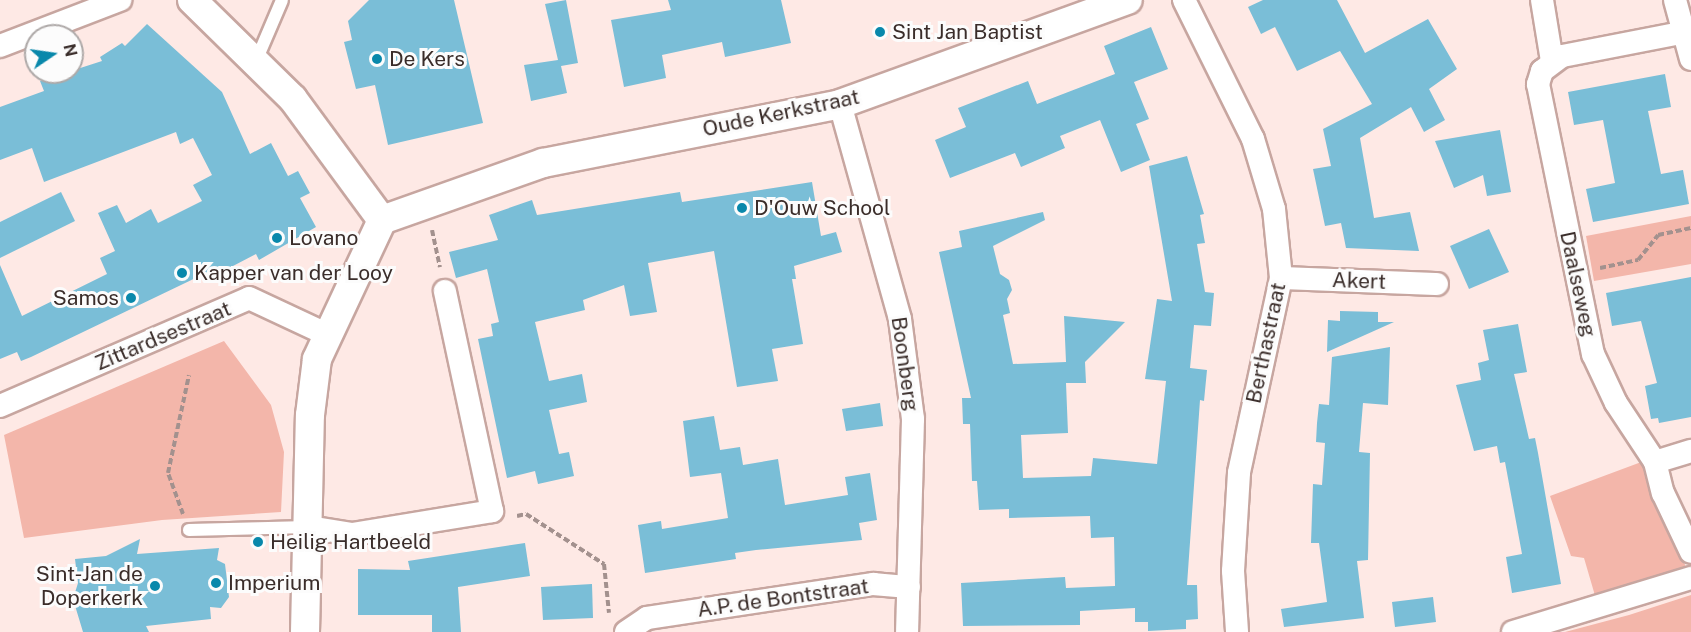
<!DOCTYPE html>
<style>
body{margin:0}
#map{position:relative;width:1691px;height:632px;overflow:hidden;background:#fee9e5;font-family:"Public Sans",sans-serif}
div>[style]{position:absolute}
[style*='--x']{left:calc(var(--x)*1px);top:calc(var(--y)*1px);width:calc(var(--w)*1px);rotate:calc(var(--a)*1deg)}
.green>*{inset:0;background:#f3b6aa}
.building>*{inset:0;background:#7abed7}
.path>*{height:4px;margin-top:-2px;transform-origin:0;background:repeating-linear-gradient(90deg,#a3918e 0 6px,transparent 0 9px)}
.roads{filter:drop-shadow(2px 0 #c7a6a0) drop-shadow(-2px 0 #c7a6a0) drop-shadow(0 2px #c7a6a0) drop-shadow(0 -2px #c7a6a0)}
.service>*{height:12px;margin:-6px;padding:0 6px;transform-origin:6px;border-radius:6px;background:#fff}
.minor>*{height:22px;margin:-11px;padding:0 11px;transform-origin:11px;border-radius:11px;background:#fff}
.tertiary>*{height:28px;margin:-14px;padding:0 14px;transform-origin:14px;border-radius:14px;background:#fff}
.dots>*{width:16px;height:16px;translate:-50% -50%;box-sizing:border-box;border:3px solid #fcfcfc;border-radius:50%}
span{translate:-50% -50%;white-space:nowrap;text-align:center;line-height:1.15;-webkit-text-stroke:6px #fcfcfc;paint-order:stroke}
.poi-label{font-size:21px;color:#3a2d2a}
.left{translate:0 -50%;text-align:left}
.right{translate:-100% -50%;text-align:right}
.street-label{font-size:21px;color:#3a2d2a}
.north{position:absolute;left:24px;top:24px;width:60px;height:60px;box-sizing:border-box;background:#fcfcfc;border:2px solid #aea9a8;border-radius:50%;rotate:77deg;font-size:16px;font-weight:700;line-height:24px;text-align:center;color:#3a2d2a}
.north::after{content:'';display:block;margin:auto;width:21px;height:27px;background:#0988ab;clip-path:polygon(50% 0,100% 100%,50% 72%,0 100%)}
</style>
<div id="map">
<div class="green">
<div style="clip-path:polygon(1691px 216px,1691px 264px,1594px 281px,1586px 236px)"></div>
<div style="clip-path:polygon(224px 341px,271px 405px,284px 452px,281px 512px,162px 520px,24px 538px,4px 435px)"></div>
<div style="clip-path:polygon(1644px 461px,1687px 570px,1596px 599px,1584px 558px,1571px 556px,1550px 496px)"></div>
<div style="clip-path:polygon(1691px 595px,1691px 632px,1565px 632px,1629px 615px)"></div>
</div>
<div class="building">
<div style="clip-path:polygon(369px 0,454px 0,483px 123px,388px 145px,375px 85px,356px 89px,344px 42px,352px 40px,348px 21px)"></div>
<div style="clip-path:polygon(566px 0,578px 63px,561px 66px,567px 93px,531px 101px,524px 65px,558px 60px,545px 4px)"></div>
<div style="clip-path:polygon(668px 0,781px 0,791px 43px,725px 57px,722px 42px,662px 55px,666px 78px,624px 87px,611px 20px,671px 10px)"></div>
<div style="clip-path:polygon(1263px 0,1337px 0,1365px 53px,1428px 19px,1457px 69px,1429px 89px,1445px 120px,1424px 132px,1411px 107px,1360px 138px,1374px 218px,1410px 212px,1419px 251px,1346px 248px,1341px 223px,1325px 226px,1313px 169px,1331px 166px,1323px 129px,1372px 104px,1340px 51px,1297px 71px,1275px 27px,1261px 34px,1248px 7px)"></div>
<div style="clip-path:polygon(147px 24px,222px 92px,250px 154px,271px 143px,288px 176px,298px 171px,310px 193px,300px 198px,316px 227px,259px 260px,256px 254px,208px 279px,206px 273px,31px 357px,21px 361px,17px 352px,0 359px,0 265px,22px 316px,107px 274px,100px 258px,115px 251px,98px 213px,117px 205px,126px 223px,151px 209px,158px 223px,202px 201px,193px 185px,212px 175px,193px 138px,180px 144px,176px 132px,44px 182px,32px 148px,0 160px,0 107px,44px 91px,40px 81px,102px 61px,100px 57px,122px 43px,125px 46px)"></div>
<div style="clip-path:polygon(1151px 27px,1168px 69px,1134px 82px,1149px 119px,1136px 124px,1150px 160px,1121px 172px,1100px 120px,1060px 136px,1065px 148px,1021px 167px,1015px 153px,950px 178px,935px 140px,966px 127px,958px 108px,1028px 81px,1037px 104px,1115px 74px,1104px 46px)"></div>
<div style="clip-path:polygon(1665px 74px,1671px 107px,1648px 111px,1661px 174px,1683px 170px,1689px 204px,1593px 222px,1586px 189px,1615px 183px,1603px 120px,1574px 125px,1568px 92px)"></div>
<div style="clip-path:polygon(1500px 130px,1511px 192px,1487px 196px,1483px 175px,1454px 188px,1435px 141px)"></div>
<div style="clip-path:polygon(1187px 156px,1204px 214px,1200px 215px,1205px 243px,1197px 244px,1205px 292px,1214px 293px,1211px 326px,1194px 325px,1190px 368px,1207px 370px,1204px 401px,1200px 400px,1187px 585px,1197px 585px,1198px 619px,1186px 620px,1186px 629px,1148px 631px,1148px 622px,1135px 622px,1135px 608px,1080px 611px,1080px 625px,963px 626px,961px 583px,1065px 577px,1066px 588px,1115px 586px,1114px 537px,1091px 538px,1090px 516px,1009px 518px,1009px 509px,979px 510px,977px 481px,972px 481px,970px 424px,963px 424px,962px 398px,971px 398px,939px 252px,962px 247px,959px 231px,1043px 212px,1045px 220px,993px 246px,1000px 274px,1009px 280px,1012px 290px,1007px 299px,1010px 313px,1003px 315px,1013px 364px,1066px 362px,1064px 316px,1125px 322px,1085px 362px,1086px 383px,1066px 383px,1068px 433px,1021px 435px,1023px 478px,1091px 476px,1093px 458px,1157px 464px,1166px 381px,1145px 379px,1157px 299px,1172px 301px,1149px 166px)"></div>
<div style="clip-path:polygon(812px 182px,821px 236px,836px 232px,842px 252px,794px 266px,796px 279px,792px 279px,803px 344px,772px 349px,778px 381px,737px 387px,714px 251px,648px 263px,657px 312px,630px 316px,624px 285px,583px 300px,585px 310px,535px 322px,549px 381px,582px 374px,587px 402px,549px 410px,559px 454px,569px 452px,574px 476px,538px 484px,535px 471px,507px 478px,478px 339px,493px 336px,491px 324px,499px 322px,487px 269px,456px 278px,449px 252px,498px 240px,489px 215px,532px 200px,537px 215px,680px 192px,682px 202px)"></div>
<div style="clip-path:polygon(61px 192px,75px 221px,0 258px,0 222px)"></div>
<div style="clip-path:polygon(1489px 229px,1509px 272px,1469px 289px,1450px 246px)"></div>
<div style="clip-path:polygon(1691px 277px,1691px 417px,1659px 423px,1658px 418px,1651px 419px,1645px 386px,1657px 383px,1641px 321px,1612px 326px,1606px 293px)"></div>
<div style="clip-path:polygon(1340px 311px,1378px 312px,1378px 322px,1394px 322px,1327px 352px,1328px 320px,1340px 321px)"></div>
<div style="clip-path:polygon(1518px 324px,1527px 372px,1514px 374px,1529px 439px,1535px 438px,1538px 453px,1561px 584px,1512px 593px,1506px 557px,1522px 554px,1505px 462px,1500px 463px,1497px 446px,1474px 451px,1456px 385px,1481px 380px,1478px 363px,1489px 360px,1483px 330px)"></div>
<div style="clip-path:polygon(1390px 347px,1388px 405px,1363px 403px,1361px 427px,1359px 452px,1370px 453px,1368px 560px,1357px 561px,1364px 618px,1284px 627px,1281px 609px,1327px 602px,1319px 543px,1311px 543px,1313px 484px,1322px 485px,1325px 443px,1316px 442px,1317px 423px,1319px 404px,1329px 405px,1332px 357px)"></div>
<div style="clip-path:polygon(880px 403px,883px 426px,846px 431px,842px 409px)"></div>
<div style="clip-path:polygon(714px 416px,720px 450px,740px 447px,743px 465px,778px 459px,785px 505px,848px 495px,845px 477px,870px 473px,877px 520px,859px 523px,862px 540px,756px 550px,735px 553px,736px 559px,645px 573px,638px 525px,661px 521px,662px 529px,728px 518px,721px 473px,690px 477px,683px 421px)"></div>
<div style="clip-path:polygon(140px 539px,137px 554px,219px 548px,217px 560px,225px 564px,229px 597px,221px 608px,210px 607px,211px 619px,146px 626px,149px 632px,83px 632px,73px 599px,78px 583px,75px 559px,106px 556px)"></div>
<div style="clip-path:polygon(525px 543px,530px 576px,458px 587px,461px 632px,432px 632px,432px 615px,358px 615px,358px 569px,410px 570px,408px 561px)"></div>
<div style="clip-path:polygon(592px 584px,593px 618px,543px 620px,541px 587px)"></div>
<div style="clip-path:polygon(1433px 597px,1436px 622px,1395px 627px,1392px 602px)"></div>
</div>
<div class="path">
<div style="--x:432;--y:230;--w:38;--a:78"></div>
<div style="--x:1600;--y:268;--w:39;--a:-12"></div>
<div style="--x:1638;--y:260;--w:32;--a:-51"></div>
<div style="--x:1658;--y:235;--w:34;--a:-12"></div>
<div style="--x:183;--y:514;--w:44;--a:-110.1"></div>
<div style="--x:168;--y:473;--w:100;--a:-77.9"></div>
<div style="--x:517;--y:516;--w:9;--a:-13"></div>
<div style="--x:526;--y:514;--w:93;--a:32.7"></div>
<div style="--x:604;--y:564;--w:49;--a:84.2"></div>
</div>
<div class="roads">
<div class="service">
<div style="--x:256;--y:61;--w:66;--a:-66.9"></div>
<div style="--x:189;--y:530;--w:119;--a:-1.4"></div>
</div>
<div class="minor">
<div style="--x:1184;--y:0;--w:155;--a:63.6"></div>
<div style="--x:1253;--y:139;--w:73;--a:73.3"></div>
<div style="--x:1274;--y:209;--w:69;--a:84.2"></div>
<div style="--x:1281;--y:278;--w:199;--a:102.2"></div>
<div style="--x:1239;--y:473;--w:98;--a:93.5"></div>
<div style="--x:1233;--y:571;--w:61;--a:86.2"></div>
<div style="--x:1542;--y:0;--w:62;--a:80.7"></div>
<div style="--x:1675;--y:0;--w:61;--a:74.8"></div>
<div style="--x:1691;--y:31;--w:131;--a:169"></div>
<div style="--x:1562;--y:56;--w:25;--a:143"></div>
<div style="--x:1542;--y:71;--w:14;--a:107"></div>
<div style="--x:1538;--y:84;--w:276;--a:78.5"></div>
<div style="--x:1593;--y:354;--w:54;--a:64.9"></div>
<div style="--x:1616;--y:403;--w:71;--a:56.5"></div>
<div style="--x:1655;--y:462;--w:32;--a:76"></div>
<div style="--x:1663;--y:493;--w:65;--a:64.6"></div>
<div style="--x:0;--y:46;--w:129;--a:-21"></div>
<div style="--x:840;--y:104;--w:223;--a:74.4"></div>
<div style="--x:900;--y:319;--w:101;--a:82.6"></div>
<div style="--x:913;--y:419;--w:213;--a:91.6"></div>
<div style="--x:1281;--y:278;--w:156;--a:2.2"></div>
<div style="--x:0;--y:406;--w:271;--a:-23.4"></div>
<div style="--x:249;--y:298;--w:85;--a:25.1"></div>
<div style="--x:1655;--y:462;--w:38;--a:-17"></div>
<div style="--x:309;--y:527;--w:44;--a:9.2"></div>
<div style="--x:352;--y:534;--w:142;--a:-9.3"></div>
<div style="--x:492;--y:511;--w:225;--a:-102.1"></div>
<div style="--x:626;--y:632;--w:25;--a:-34"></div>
<div style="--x:647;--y:618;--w:229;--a:-8.6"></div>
<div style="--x:873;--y:584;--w:36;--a:5"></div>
<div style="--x:1513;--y:632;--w:186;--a:-16.9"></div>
</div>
<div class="tertiary">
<div style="--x:192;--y:0;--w:141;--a:44.4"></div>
<div style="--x:293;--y:99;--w:150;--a:53.7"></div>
<div style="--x:305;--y:632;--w:217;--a:-88.7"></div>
<div style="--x:310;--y:415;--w:56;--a:-82.9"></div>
<div style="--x:317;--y:359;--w:153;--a:-64.9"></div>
<div style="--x:382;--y:220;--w:171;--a:-19.5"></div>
<div style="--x:543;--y:163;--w:303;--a:-11.2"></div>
<div style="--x:840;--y:104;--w:306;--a:-19.9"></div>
</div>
</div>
<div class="dots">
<div style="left:880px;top:32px;background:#0988ab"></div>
<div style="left:377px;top:59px;background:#0988ab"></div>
<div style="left:742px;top:208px;background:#0988ab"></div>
<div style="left:277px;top:238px;background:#0988ab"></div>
<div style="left:182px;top:273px;background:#0988ab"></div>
<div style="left:131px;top:298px;background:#0988ab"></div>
<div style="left:258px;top:542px;background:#0988ab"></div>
<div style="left:216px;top:583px;background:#0988ab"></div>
<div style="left:155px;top:586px;background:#0988ab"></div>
</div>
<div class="poi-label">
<span class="left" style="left:892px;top:32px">Sint Jan Baptist</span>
<span class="left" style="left:389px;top:59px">De Kers</span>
<span class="left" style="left:754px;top:208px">D'Ouw School</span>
<span class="left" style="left:289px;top:238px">Lovano</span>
<span class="left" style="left:194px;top:273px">Kapper van der Looy</span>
<span class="right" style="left:119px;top:298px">Samos</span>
<span class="left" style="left:270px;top:542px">Heilig Hartbeeld</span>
<span class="right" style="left:143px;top:586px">Sint-Jan de<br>Doperkerk</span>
<span class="left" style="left:228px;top:583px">Imperium</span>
</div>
<div class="street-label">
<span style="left:781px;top:113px;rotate:-12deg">Oude Kerkstraat</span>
<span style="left:1359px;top:281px;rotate:2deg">Akert</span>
<span style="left:1578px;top:284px;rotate:78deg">Daalseweg</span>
<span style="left:163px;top:336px;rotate:-23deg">Zittardsestraat</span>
<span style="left:1266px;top:343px;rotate:-78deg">Berthastraat</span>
<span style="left:905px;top:364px;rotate:82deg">Boonberg</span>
<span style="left:783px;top:598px;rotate:-8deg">A.P. de Bontstraat</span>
</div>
<div class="north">N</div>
</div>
